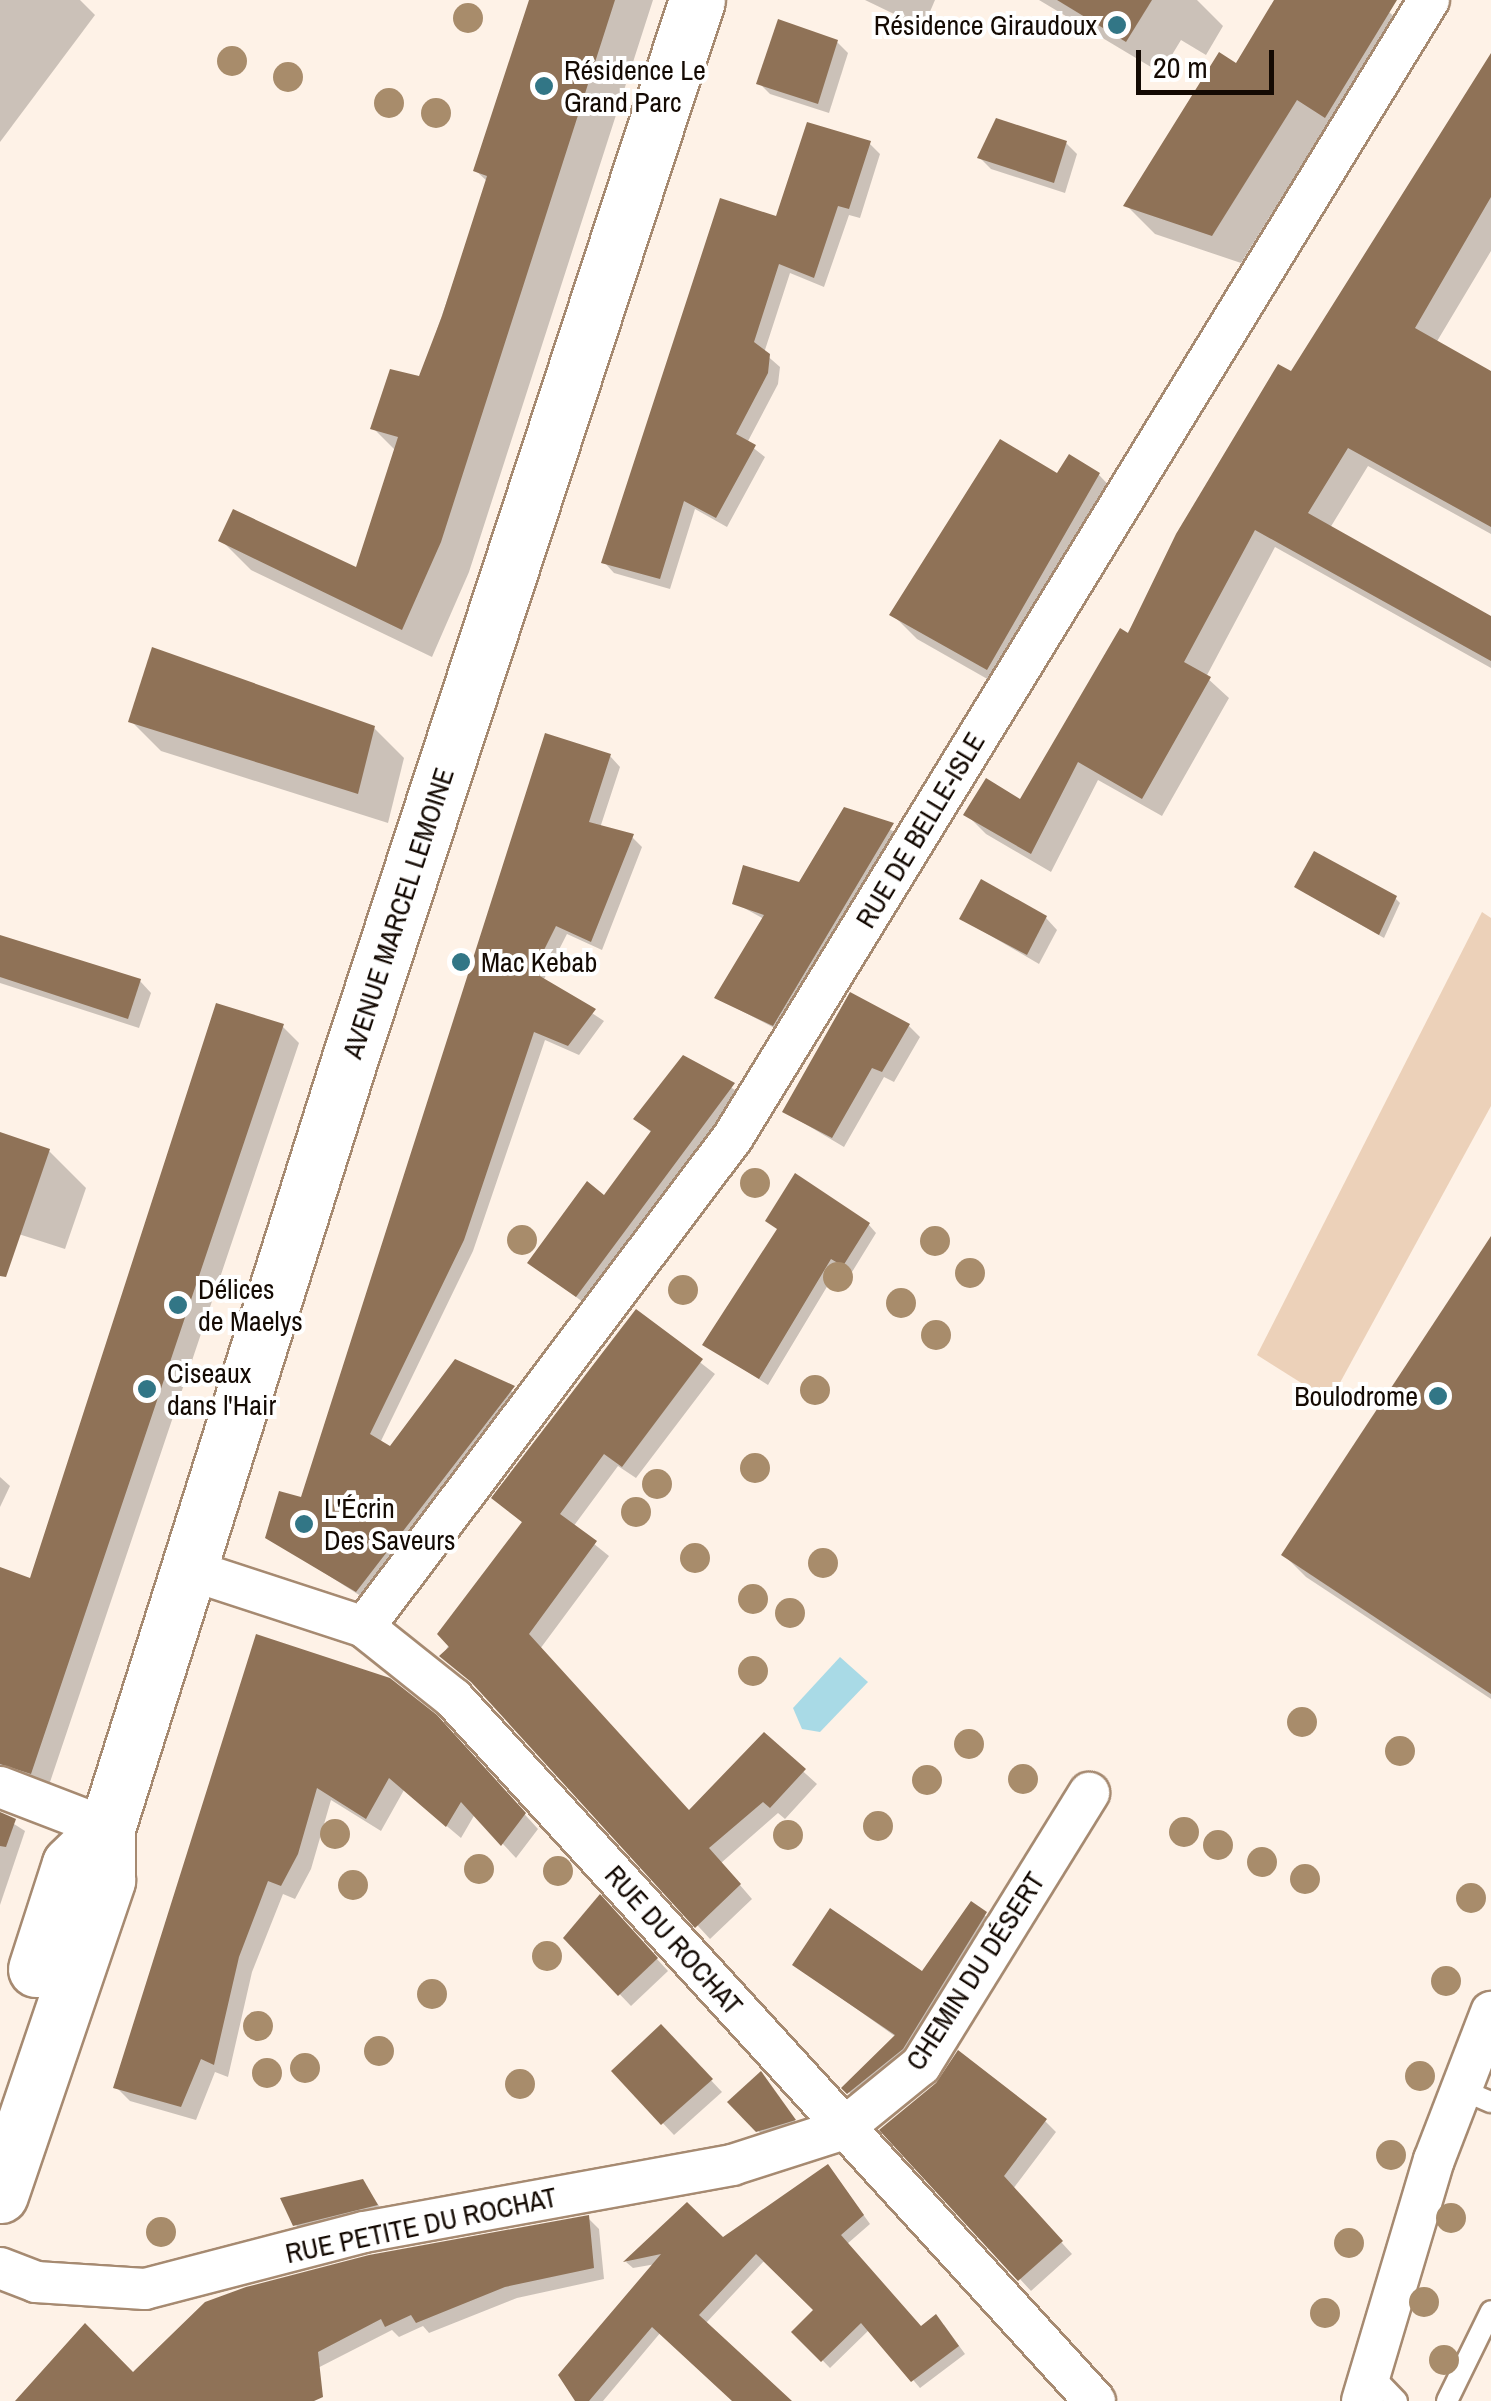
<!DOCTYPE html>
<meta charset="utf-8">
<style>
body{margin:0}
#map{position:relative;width:1491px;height:2401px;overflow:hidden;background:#fef2e7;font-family:"Archivo Narrow",sans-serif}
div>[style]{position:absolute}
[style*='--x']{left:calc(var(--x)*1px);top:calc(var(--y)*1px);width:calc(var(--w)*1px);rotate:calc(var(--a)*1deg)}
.green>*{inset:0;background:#ecd1b9}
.water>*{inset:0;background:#a9dae6}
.shadow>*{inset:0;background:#0003}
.building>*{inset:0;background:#8f7257}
.roads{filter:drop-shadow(2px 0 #a68a71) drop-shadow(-2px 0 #a68a71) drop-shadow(0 2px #a68a71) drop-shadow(0 -2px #a68a71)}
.service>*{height:20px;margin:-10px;padding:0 10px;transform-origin:10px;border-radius:10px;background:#fff}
.minor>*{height:40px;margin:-20px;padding:0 20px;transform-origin:20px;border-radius:20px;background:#fff}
.secondary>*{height:55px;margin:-27.5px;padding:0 27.5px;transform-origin:27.5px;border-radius:27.5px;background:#fff}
.trees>*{width:30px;height:30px;margin:-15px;border-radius:50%;background:#a88c6b}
.dots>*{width:28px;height:28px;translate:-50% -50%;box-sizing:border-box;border:5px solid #fff;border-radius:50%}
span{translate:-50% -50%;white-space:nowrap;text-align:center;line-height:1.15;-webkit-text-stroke:8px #fff;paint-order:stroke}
.poi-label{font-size:28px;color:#140a03}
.right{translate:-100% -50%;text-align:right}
.left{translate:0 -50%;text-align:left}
.street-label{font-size:28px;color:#140a03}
.scale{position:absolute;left:1136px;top:50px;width:138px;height:45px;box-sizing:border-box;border:5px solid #140a03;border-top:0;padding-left:12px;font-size:30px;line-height:35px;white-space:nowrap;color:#140a03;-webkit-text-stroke:8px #fff;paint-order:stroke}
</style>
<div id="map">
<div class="green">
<div style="clip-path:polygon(1482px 912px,1491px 918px,1491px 1106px,1330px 1401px,1257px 1355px)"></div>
</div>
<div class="water">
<div style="clip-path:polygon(840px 1657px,868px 1682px,820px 1732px,802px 1729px,793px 1708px)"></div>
</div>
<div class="shadow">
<div style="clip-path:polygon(0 0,80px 0,95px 15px,0 142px)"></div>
<div style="clip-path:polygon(531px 0,653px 0,469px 572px,432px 657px,251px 570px,221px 540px,358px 571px,396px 451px,373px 428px,420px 379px,488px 182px,476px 171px)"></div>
<div style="clip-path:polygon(865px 0,935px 0,923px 28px)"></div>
<div style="clip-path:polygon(1039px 0,1197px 0,1223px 26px,1206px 55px,1181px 40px,1161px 73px)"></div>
<div style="clip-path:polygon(1328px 0,1375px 0,1419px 38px,1354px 144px,1326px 126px,1241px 263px,1155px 234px,1127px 206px,1237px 67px)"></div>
<div style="clip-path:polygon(837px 42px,848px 53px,829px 113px,770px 94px,759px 83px)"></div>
<div style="clip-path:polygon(1491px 57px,1491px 251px,1436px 343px,1491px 374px,1491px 534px,1368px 466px,1330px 528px,1491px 618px,1491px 668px,1275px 547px,1206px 677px,1229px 698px,1162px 816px,1098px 780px,1051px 872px,986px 834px,967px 815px,1021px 802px)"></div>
<div style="clip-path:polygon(869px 143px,880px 154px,860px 218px,849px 215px,824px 287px,790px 273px,764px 353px,780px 367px,778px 384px,747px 443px,765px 457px,727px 527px,695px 509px,670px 589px,614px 573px,604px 562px,778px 219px)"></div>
<div style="clip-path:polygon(1066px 143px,1077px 154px,1065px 193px,991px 169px,980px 158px)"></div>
<div style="clip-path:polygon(1099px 475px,1123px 500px,1012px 693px,917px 639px,893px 615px,1058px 477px)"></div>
<div style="clip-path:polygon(131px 721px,374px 728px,404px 758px,388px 823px,161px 751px)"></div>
<div style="clip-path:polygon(610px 756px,620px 767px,600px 828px,632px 837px,642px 847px,602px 950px,567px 934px,543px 981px,604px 1021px,579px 1055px,545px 1040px,473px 1251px,380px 1443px,390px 1450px,456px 1362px,524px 1398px,367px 1600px,268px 1537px,302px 1500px)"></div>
<div style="clip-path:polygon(845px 810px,902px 835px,784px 1033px,717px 998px,764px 919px,735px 903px,800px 885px)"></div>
<div style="clip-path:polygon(1302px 891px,1395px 898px,1400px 903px,1384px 938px)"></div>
<div style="clip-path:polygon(1046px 918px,1057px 930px,1039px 964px,962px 919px)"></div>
<div style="clip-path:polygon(0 938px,140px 981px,151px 993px,139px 1028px,0 983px)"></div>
<div style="clip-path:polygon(282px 1026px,299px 1043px,48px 1788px,0 1779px,0 1570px,32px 1581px)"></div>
<div style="clip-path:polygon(909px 1026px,920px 1037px,894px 1082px,884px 1077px,844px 1147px,785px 1112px)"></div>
<div style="clip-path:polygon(684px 1058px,743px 1095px,587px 1305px,530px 1263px,604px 1198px,652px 1133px,636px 1119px)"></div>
<div style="clip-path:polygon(0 1135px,49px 1151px,86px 1188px,65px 1249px,0 1228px)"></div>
<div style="clip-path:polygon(768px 1220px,869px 1225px,876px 1233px,852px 1272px,840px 1265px,768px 1385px,706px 1345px,779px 1230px)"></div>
<div style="clip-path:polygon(1491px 1241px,1491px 1699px,1306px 1577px,1284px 1555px)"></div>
<div style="clip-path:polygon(637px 1313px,715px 1374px,636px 1478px,618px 1466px,573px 1527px,609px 1556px,540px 1649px,689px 1812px,764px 1736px,817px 1784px,785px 1819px,778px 1813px,721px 1863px,752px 1899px,710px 1939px,482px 1691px,442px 1656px,524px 1524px,494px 1498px)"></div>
<div style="clip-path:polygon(0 1477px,10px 1486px,0 1507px)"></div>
<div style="clip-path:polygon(258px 1637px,451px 1733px,538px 1829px,516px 1858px,475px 1814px,461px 1838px,404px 1790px,381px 1831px,331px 1800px,311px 1869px,295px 1899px,283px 1894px,252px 1972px,228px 2077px,215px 2072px,196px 2120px,130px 2101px,116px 2087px)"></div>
<div style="clip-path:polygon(0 1815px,25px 1831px,0 1905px)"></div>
<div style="clip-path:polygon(971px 1905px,997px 1925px,913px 2060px,860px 2103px,845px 2088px,896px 2037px,795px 1965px,923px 1975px)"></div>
<div style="clip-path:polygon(611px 1909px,668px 1971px,631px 2006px,566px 1938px)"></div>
<div style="clip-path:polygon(661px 2027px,722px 2092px,674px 2135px,614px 2071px)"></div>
<div style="clip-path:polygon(765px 2079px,798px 2125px,763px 2136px,731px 2102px)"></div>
<div style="clip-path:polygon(1045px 2121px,1056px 2132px,1013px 2189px,1072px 2254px,1031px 2291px,883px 2130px)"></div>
<div style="clip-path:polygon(835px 2175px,870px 2224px,847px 2244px,921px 2329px,944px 2325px,965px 2354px,920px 2388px,870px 2329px,830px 2368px,795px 2332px,817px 2310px,765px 2260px,705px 2324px,777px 2401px,735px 2401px,661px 2332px,603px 2401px,578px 2401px,656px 2264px,633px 2268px,626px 2262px,687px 2205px,722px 2240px)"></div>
<div style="clip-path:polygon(362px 2181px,386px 2216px,307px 2236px,295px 2224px)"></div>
<div style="clip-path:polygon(588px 2218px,599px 2229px,604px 2279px,517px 2298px,429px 2333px,423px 2326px,399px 2337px,392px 2330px,304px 2375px,275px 2401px,18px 2401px,133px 2375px)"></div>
</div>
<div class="building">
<div style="clip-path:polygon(529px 0,615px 0,441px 542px,402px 630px,218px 541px,233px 509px,356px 567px,398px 437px,370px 429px,390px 369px,419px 376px,442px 316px,487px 176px,473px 171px)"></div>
<div style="clip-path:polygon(1057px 0,1152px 0,1126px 42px)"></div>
<div style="clip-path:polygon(1274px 0,1397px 0,1325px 118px,1297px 100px,1212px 236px,1123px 206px,1219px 52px,1236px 63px)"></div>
<div style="clip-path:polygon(778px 19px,838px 40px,818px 104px,756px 84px)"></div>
<div style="clip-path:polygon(1491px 53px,1491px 197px,1415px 328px,1491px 371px,1491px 527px,1348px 448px,1308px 513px,1491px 616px,1491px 661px,1255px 530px,1184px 662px,1211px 677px,1142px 799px,1078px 762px,1031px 854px,963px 815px,986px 778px,1020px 799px,1120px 628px,1128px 633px,1176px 534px,1278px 364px,1291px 371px)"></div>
<div style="clip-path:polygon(996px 118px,1067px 141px,1054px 183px,977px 158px)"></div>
<div style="clip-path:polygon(807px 122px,871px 141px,849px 209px,838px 206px,814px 278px,779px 264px,754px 342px,770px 354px,768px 373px,736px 434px,756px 445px,716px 518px,684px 501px,660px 579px,601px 563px,720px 198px,776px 216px)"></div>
<div style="clip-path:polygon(1000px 439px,1057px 473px,1069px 454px,1100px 473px,987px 670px,889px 615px)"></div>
<div style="clip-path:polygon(152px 647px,375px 726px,358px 794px,128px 722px)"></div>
<div style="clip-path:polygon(545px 733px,611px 754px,589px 822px,634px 834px,591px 942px,556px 926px,533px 972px,596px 1009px,568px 1046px,534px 1032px,464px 1240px,370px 1434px,390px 1446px,455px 1359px,515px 1386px,356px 1592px,265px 1538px,279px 1491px,301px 1497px)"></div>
<div style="clip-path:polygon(844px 807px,894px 823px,773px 1026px,714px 998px,764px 915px,732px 904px,743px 865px,799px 882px)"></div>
<div style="clip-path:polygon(1314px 851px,1397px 896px,1379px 935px,1294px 887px)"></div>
<div style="clip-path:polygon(981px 879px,1047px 916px,1027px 955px,959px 919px)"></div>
<div style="clip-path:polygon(0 935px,141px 979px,128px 1019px,0 977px)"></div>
<div style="clip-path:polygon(850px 992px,910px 1024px,882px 1072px,872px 1068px,832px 1138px,782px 1112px)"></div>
<div style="clip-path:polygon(216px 1003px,284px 1024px,31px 1774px,0 1764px,0 1567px,30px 1578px)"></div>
<div style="clip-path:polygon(683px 1055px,735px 1083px,576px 1297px,527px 1263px,587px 1181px,604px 1195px,651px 1131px,633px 1119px)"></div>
<div style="clip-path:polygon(0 1132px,50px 1149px,6px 1277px,0 1276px)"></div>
<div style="clip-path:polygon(795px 1173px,870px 1223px,843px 1266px,831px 1259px,759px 1379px,702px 1345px,777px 1229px,765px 1221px)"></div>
<div style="clip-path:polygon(1491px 1236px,1491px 1694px,1281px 1555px)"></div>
<div style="clip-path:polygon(636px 1309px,703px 1359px,622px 1467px,604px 1454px,560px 1514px,597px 1541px,529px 1634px,689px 1810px,764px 1732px,806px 1769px,770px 1808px,763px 1802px,709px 1848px,741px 1884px,695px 1928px,471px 1682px,439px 1656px,449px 1647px,437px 1634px,522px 1522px,491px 1498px)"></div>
<div style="clip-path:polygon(256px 1634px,390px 1678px,437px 1715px,526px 1813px,501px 1846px,461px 1802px,446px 1827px,389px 1778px,366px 1819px,317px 1788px,298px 1854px,281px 1886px,268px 1881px,239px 1957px,214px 2065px,201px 2059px,181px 2107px,113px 2088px)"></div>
<div style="clip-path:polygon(0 1812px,16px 1819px,6px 1847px,0 1846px)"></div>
<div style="clip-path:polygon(600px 1894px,658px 1958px,618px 1996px,563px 1938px)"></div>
<div style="clip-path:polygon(971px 1901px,987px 1912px,903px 2049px,847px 2094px,841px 2088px,895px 2035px,792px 1965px,830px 1908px,922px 1971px)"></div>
<div style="clip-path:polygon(661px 2024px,713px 2079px,661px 2125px,611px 2071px)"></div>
<div style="clip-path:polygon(958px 2050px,1047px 2119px,1004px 2176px,1063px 2241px,1018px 2281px,879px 2130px,936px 2083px)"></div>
<div style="clip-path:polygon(761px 2071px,796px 2120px,756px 2132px,727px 2102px)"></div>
<div style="clip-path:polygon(828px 2164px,864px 2215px,841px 2235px,921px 2326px,936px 2314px,959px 2346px,911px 2382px,861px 2323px,821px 2362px,791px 2332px,813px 2310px,756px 2254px,699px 2315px,792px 2401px,732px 2401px,652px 2327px,589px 2401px,575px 2401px,558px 2375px,661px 2254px,623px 2262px,687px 2202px,723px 2237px)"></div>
<div style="clip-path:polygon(363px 2179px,378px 2205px,293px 2226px,280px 2198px)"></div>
<div style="clip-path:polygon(589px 2215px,594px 2268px,505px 2287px,416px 2323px,411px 2315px,385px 2327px,381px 2319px,318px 2352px,323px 2397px,314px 2401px,15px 2401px,85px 2323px,133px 2372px,205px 2302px,246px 2287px,369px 2255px)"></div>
</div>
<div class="roads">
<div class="service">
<div style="--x:1460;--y:2089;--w:34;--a:23"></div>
<div style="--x:1372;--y:2375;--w:36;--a:46"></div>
<div style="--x:1447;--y:2401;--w:100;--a:-63.9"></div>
</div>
<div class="minor">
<div style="--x:190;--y:1570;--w:183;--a:18.1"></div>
<div style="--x:364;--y:1627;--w:114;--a:38.6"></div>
<div style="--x:453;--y:1698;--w:952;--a:47.6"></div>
<div style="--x:364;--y:1627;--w:613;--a:-53.02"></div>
<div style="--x:733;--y:1137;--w:1333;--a:-58.53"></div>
<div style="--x:0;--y:1787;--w:115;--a:21"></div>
<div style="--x:0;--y:2268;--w:39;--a:21"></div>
<div style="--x:36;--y:2282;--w:109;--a:3.7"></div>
<div style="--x:145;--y:2289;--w:226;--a:-14.6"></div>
<div style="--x:364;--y:2232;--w:374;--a:-10.3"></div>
<div style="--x:732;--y:2165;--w:114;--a:-17.8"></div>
<div style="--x:841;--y:2130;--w:103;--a:-39.1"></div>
<div style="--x:921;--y:2065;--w:320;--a:-58.3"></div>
<div style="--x:1362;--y:2401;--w:252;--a:-73.4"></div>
<div style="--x:1434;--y:2160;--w:159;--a:-68.9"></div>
</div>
<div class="secondary">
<div style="--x:36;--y:1969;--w:110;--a:-72.1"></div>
<div style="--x:70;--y:1864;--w:52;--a:-44.2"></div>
<div style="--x:0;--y:2195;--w:333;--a:-71.2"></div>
<div style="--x:107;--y:1880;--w:52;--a:-90"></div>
<div style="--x:107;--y:1828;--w:807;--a:-72.49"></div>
<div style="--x:350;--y:1058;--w:1113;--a:-71.84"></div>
</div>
</div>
<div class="trees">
<div style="left:468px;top:18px"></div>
<div style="left:232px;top:61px"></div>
<div style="left:288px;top:77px"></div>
<div style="left:389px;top:103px"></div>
<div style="left:436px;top:113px"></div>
<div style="left:755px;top:1183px"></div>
<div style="left:522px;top:1240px"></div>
<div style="left:935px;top:1241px"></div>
<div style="left:970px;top:1273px"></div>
<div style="left:838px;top:1277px"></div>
<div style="left:683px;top:1290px"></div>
<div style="left:901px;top:1303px"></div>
<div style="left:936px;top:1335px"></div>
<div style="left:815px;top:1390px"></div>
<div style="left:755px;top:1468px"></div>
<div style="left:657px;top:1484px"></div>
<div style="left:636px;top:1512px"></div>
<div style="left:695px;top:1558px"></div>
<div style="left:823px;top:1563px"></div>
<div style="left:753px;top:1599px"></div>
<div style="left:790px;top:1613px"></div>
<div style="left:753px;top:1671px"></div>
<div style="left:1302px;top:1722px"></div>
<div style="left:969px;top:1744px"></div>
<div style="left:1400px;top:1751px"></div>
<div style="left:1023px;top:1779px"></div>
<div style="left:927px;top:1780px"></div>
<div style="left:878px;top:1826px"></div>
<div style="left:1184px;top:1832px"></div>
<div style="left:335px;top:1834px"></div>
<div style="left:788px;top:1835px"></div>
<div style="left:1218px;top:1845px"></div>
<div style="left:1262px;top:1862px"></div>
<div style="left:479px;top:1869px"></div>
<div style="left:558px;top:1871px"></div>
<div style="left:1305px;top:1879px"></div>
<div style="left:353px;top:1885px"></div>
<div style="left:1471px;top:1898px"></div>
<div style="left:547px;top:1956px"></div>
<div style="left:1446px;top:1981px"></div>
<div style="left:432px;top:1994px"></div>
<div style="left:258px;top:2026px"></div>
<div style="left:379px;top:2051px"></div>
<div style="left:305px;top:2068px"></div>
<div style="left:267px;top:2073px"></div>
<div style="left:1420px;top:2076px"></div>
<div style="left:520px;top:2084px"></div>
<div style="left:1391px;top:2155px"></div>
<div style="left:1451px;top:2218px"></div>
<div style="left:161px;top:2232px"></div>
<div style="left:1349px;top:2243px"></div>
<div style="left:1424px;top:2302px"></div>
<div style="left:1325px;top:2313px"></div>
<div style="left:1444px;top:2360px"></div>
</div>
<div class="dots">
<div style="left:1117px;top:25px;background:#327686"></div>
<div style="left:544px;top:86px;background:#327686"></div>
<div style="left:461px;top:962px;background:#327686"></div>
<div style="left:178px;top:1305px;background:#327686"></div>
<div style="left:147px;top:1389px;background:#327686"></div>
<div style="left:1438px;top:1396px;background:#327686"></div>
<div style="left:304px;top:1524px;background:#327686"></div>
</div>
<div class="poi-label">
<span class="right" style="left:1097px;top:25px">Résidence Giraudoux</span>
<span class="left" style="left:564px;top:86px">Résidence Le<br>Grand Parc</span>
<span class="left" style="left:481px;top:962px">Mac Kebab</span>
<span class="left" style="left:198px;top:1305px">Délices<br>de Maelys</span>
<span class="left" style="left:167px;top:1389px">Ciseaux<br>dans l'Hair</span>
<span class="right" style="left:1418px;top:1396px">Boulodrome</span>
<span class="left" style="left:324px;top:1524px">L'Écrin<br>Des Saveurs</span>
</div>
<div class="street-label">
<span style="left:920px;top:830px;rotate:-59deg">RUE DE BELLE-ISLE</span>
<span style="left:398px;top:913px;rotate:-72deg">AVENUE MARCEL LEMOINE</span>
<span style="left:674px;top:1940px;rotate:48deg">RUE DU ROCHAT</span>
<span style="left:975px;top:1971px;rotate:-57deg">CHEMIN DU DÉSERT</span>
<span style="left:421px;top:2225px;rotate:-12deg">RUE PETITE DU ROCHAT</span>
</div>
<div class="scale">20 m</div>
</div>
